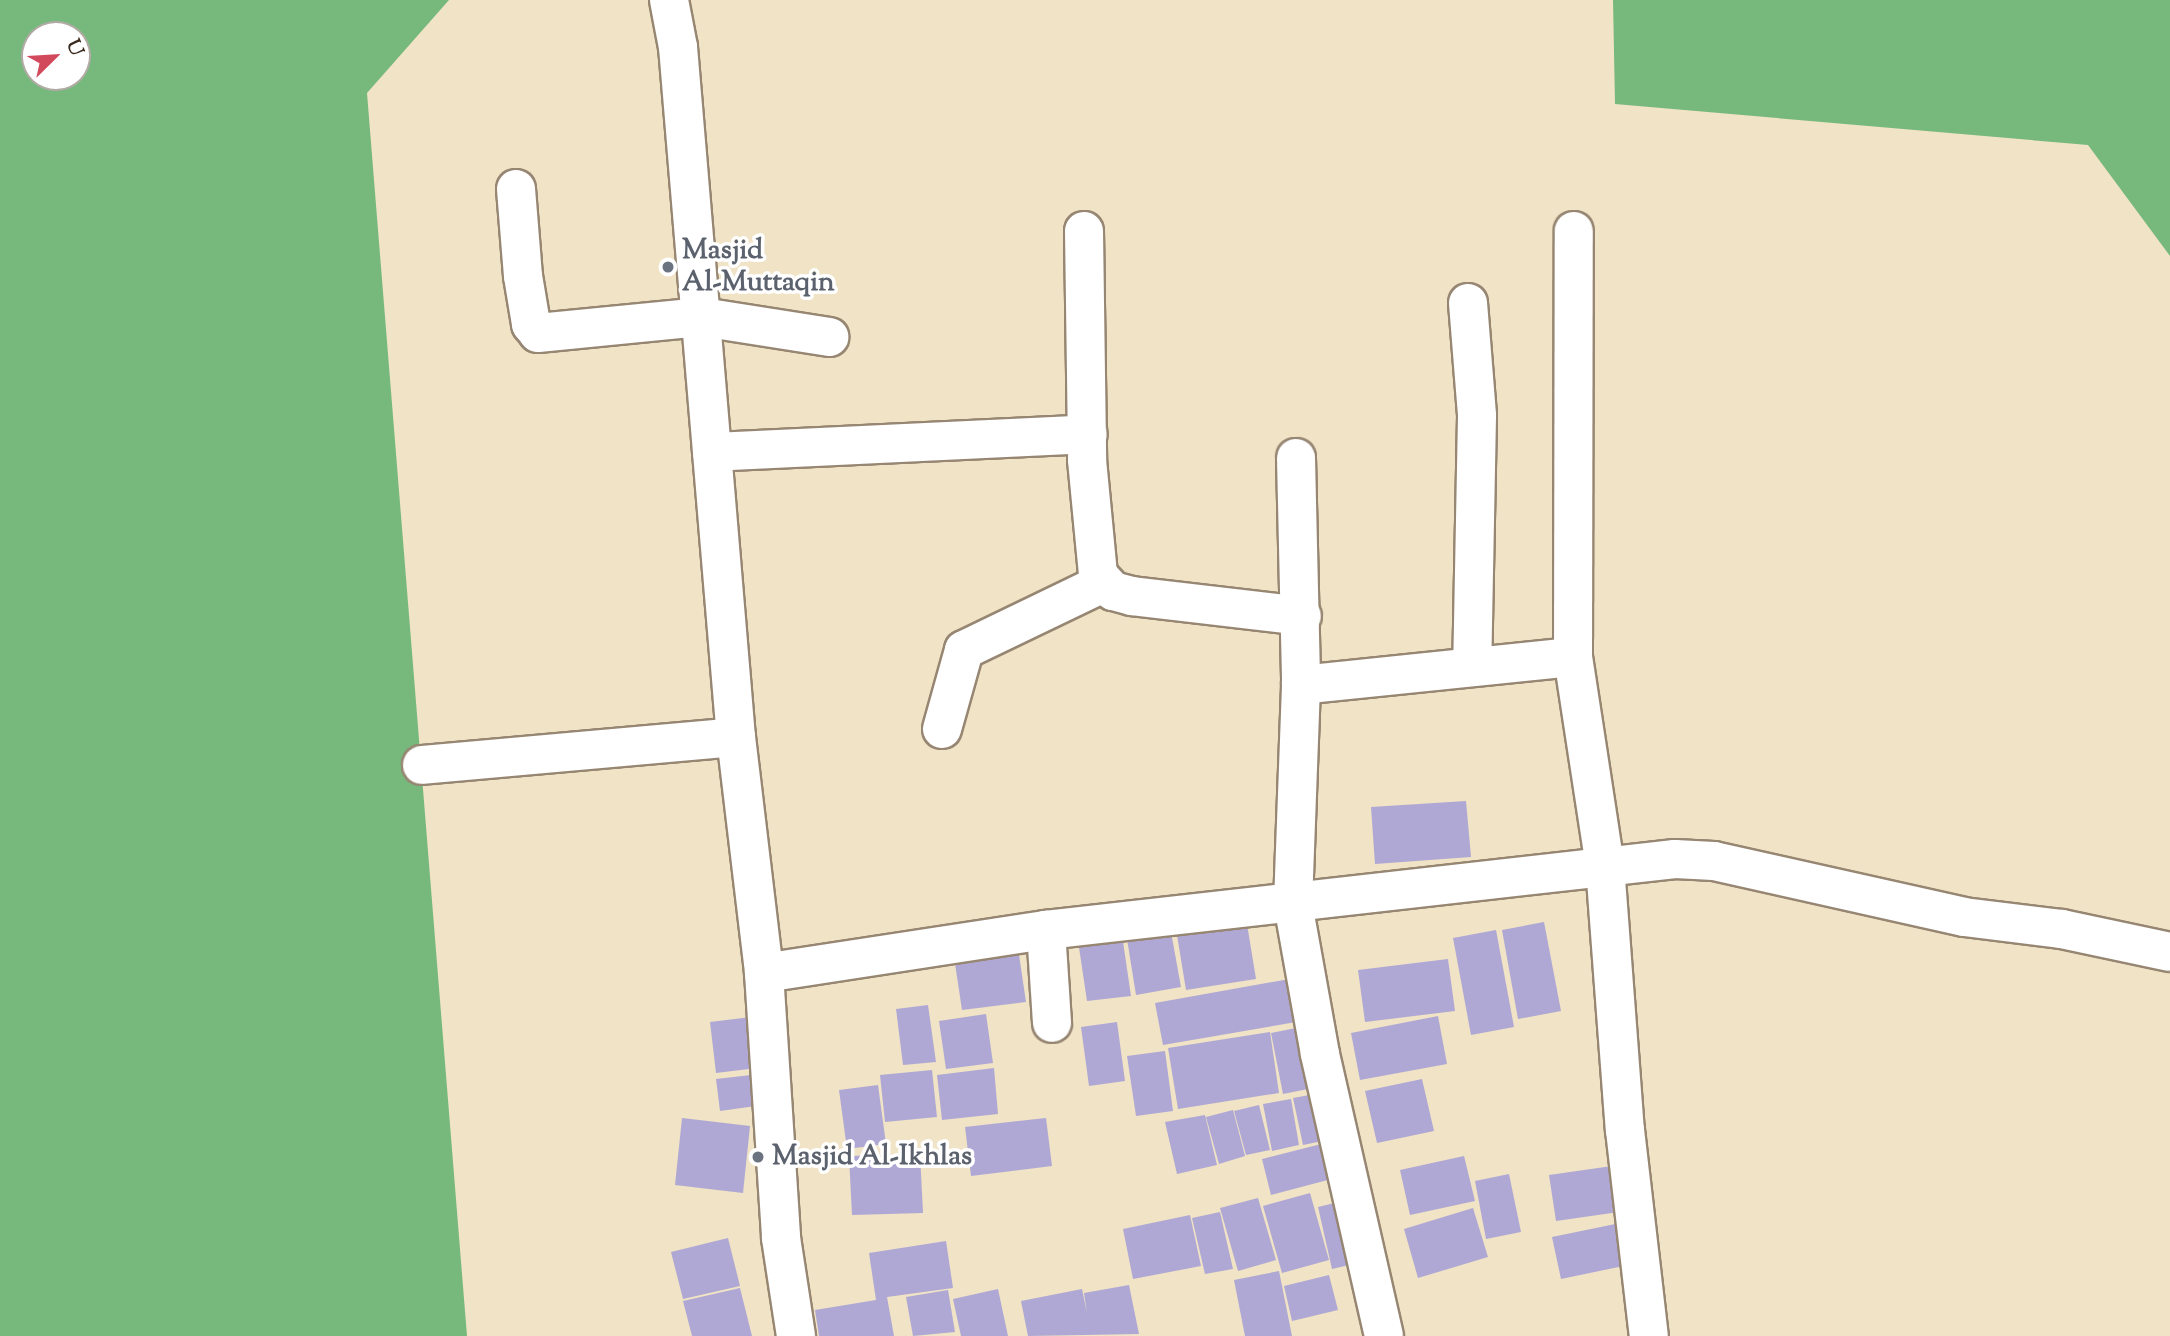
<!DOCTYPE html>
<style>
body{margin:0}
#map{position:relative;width:2170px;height:1336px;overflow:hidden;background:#f0e3c6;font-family:"Sorts Mill Goudy",serif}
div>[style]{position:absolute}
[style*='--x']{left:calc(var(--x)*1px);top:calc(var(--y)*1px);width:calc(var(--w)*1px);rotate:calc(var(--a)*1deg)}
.forest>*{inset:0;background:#77b97d}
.building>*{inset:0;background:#afa8d4}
.roads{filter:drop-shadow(2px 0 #968672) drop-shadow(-2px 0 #968672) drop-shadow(0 2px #968672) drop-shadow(0 -2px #968672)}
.minor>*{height:38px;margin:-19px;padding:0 19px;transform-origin:19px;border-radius:19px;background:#fff}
.dots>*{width:19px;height:19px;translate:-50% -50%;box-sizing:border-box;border:4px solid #fff;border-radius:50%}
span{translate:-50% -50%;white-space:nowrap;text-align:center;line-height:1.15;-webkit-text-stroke:7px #fff;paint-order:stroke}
.worship-label{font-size:28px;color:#5b616d;font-weight:700}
.left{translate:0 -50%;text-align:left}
.north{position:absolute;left:21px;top:21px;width:70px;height:70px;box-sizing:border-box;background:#fff;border:2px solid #b1aaa5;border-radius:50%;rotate:66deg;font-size:19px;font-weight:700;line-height:28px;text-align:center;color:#3b2a1e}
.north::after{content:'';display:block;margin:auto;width:24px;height:32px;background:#d1495b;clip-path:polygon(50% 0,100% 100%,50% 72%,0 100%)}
</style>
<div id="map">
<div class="forest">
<div style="clip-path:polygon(evenodd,0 0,449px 0,367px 93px,467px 1336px,0 1336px,0 0,35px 35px,77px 35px,77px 77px,35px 77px,35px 35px)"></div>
<div style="clip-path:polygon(1613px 0,2170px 0,2170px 256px,2088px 145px,1615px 104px)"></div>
</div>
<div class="building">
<div style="clip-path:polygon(1466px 801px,1471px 857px,1375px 864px,1371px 807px)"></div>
<div style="clip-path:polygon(1544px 922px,1561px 1011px,1518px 1019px,1502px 930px)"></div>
<div style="clip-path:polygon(1247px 924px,1256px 979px,1186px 990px,1177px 935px)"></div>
<div style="clip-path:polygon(1121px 928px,1131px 996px,1087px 1001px,1077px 934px)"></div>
<div style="clip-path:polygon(1496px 930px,1514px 1027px,1471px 1035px,1453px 938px)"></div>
<div style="clip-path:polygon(1171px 932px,1181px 987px,1136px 995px,1127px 939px)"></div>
<div style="clip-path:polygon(1018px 948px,1026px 1002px,962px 1010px,954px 957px)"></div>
<div style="clip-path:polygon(1448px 959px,1455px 1011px,1365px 1022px,1358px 970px)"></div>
<div style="clip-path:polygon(1295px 978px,1302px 1021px,1163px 1045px,1155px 1003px)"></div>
<div style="clip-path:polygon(928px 1005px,936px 1062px,903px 1065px,896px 1009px)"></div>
<div style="clip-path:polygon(986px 1014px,993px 1063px,946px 1069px,939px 1021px)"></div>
<div style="clip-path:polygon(1438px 1016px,1447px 1064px,1360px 1080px,1351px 1033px)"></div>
<div style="clip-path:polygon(751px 1017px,757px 1068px,716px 1073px,710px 1022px)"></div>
<div style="clip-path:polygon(1117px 1022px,1125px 1081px,1089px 1086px,1081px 1027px)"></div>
<div style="clip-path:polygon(1311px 1025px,1323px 1086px,1283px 1094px,1271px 1033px)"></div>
<div style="clip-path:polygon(1270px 1032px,1279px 1093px,1178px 1109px,1168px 1048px)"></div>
<div style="clip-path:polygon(1165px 1051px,1173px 1111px,1136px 1116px,1127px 1056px)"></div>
<div style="clip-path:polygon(994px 1068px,998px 1114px,942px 1120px,937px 1075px)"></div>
<div style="clip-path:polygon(932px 1070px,937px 1117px,885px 1122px,880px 1075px)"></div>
<div style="clip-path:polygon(760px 1074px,763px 1105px,720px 1111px,716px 1079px)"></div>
<div style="clip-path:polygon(1422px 1079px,1434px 1131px,1377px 1143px,1365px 1091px)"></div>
<div style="clip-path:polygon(878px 1085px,886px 1144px,847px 1149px,839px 1090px)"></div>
<div style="clip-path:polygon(1326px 1092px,1337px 1138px,1303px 1145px,1293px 1098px)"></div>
<div style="clip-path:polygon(1291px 1099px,1299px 1145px,1272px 1151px,1263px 1104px)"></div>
<div style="clip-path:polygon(1259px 1105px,1270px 1150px,1246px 1155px,1234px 1111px)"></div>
<div style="clip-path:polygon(1233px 1110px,1245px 1156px,1219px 1164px,1206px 1117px)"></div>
<div style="clip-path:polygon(1205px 1115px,1217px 1165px,1177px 1174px,1165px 1122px)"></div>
<div style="clip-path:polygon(682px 1118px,750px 1126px,743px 1193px,675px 1185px)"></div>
<div style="clip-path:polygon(1046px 1118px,1052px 1166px,971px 1176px,965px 1127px)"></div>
<div style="clip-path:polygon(1329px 1142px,1339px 1177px,1271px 1195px,1262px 1159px)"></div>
<div style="clip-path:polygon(920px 1154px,923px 1213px,852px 1215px,849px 1156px)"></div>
<div style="clip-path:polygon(1464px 1156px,1475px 1201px,1410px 1215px,1400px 1170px)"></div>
<div style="clip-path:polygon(1619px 1165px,1626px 1211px,1556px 1221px,1549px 1175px)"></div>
<div style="clip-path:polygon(1509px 1174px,1521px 1232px,1486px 1239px,1475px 1181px)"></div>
<div style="clip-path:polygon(1310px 1193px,1329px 1260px,1282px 1273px,1263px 1206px)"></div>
<div style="clip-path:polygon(1258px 1198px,1276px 1260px,1238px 1271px,1220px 1208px)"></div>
<div style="clip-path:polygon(1351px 1199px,1366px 1261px,1332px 1269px,1318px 1207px)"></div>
<div style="clip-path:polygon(1473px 1208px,1488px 1257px,1418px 1278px,1404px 1229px)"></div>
<div style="clip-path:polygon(1220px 1212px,1233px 1269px,1205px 1274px,1192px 1218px)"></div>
<div style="clip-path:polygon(1190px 1215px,1201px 1266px,1133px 1279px,1123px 1229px)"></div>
<div style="clip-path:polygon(1625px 1222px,1633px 1264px,1561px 1279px,1552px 1237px)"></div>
<div style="clip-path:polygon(728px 1238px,740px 1286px,683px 1299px,671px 1252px)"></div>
<div style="clip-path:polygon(946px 1241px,953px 1288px,887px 1297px,894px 1336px,819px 1336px,815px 1310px,876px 1300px,869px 1253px)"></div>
<div style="clip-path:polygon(1279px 1271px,1292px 1336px,1245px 1336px,1234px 1280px)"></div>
<div style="clip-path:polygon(1329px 1275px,1338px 1310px,1292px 1321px,1284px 1286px)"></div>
<div style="clip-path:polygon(1129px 1285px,1139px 1334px,1028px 1336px,1021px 1301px,1082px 1289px,1087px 1313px,1084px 1293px)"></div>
<div style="clip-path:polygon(740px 1288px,752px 1336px,692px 1336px,683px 1301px)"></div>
<div style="clip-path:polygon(998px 1289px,1008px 1336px,961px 1336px,953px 1299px)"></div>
<div style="clip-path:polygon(948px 1290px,955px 1332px,913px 1336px,906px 1297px)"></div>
</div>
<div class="roads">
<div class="minor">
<div style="--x:669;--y:0;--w:48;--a:79.2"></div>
<div style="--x:678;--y:47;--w:692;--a:85.2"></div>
<div style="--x:736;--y:737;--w:238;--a:83.2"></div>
<div style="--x:764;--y:973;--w:266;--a:86.3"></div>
<div style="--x:781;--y:1238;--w:99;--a:81.3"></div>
<div style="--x:516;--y:189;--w:87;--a:85.4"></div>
<div style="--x:523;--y:276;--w:49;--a:80.5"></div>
<div style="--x:531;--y:324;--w:11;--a:52"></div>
<div style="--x:538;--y:333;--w:165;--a:-5.6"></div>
<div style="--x:702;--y:317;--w:129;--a:8.9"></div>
<div style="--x:1084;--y:231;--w:229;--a:89.2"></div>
<div style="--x:1087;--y:460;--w:116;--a:84.5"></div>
<div style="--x:1098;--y:575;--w:22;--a:47"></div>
<div style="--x:1113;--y:591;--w:20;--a:15"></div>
<div style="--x:1132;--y:596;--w:171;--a:6.7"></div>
<div style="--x:1468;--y:303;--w:113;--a:85.4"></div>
<div style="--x:1477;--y:416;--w:251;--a:91.1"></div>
<div style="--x:712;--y:452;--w:376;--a:-2.7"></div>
<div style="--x:1296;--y:458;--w:227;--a:88.7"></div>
<div style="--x:1573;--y:657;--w:211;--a:81.3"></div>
<div style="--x:1605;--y:866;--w:265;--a:85.7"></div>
<div style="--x:1625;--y:1130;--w:207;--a:83.4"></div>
<div style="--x:942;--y:729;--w:82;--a:-74.4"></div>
<div style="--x:964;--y:650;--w:154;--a:-25.7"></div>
<div style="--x:422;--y:765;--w:315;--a:-5.1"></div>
<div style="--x:1046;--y:930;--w:93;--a:86.3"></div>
<div style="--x:764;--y:973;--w:285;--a:-8.7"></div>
<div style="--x:1046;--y:930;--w:633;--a:-6.44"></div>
<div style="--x:1675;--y:859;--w:39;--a:3"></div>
<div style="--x:1714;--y:861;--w:256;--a:12.6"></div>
<div style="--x:1964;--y:917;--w:99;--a:7"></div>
<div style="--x:2062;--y:929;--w:110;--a:12"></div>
<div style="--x:1384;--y:1336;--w:289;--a:-102.8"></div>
<div style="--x:1320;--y:1054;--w:152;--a:-100.2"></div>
<div style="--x:1293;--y:904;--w:219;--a:-87.9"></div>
<div style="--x:1301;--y:685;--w:273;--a:-5.9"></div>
<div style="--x:1573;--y:657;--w:426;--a:-89.9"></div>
</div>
</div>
<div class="dots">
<div style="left:668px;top:267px;background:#6b7280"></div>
<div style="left:758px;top:1157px;background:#6b7280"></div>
</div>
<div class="worship-label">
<span class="left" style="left:682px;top:267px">Masjid<br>Al-Muttaqin</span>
<span class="left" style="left:772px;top:1157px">Masjid Al-Ikhlas</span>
</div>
<div class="north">U</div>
</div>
